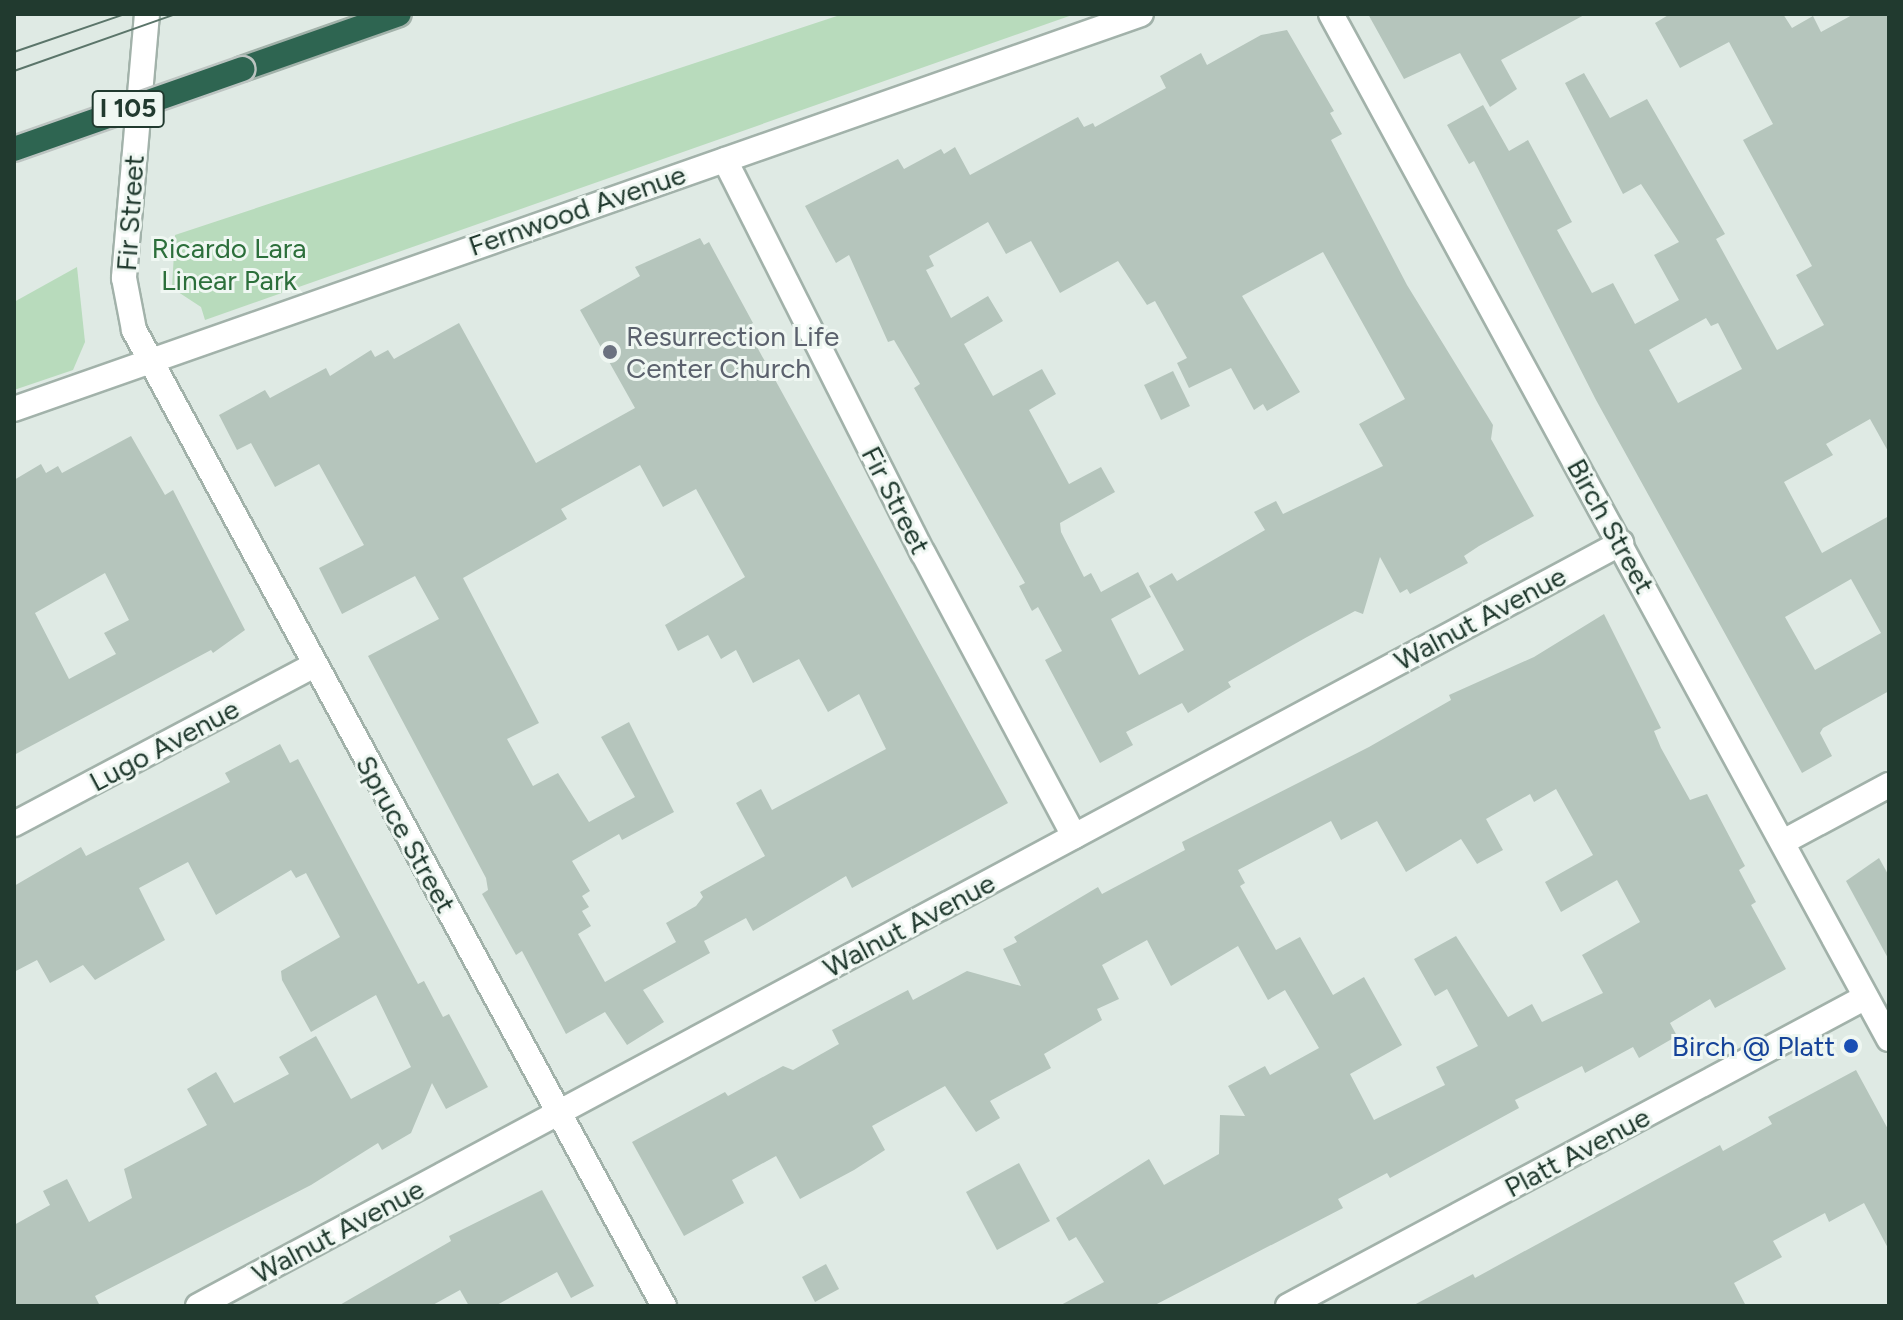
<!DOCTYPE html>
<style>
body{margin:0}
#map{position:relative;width:1903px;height:1320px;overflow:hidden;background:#dfeae4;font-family:Figtree,sans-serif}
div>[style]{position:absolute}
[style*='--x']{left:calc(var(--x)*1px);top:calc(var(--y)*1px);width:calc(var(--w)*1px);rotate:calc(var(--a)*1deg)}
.green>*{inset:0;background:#b8dbbc}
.building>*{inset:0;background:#b5c5bc}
.roads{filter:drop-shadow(2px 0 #a2b2aa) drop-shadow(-2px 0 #a2b2aa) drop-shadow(0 2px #a2b2aa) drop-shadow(0 -2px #a2b2aa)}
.street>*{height:24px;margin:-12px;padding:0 12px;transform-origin:12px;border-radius:12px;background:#fff}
.secondary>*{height:24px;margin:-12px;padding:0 12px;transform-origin:12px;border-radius:12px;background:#fff}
.highway>*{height:24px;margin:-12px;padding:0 12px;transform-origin:12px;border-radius:12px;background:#2e6551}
.tram>*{height:2px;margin:-1px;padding:0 1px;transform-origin:1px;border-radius:1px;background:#5b756a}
.bridges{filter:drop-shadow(2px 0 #bcc4c1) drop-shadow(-2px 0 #bcc4c1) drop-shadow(0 2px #bcc4c1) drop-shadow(0 -2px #bcc4c1)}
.highway-bridge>*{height:24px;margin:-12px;padding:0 12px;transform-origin:12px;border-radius:12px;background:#2e6551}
.dots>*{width:22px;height:22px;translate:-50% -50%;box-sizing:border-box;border:4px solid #eff7f2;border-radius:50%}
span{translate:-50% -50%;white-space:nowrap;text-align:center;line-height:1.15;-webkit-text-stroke:6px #eff7f2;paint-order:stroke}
.shield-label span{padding:2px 6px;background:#eff7f2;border:2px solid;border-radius:6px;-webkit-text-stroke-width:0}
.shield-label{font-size:26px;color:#213a2f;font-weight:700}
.street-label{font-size:28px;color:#213a2f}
.park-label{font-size:28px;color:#2c6f3b}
.worship-label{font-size:28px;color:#5b616d}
.left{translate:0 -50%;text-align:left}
.transit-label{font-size:28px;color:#164399}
.right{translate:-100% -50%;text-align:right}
.frame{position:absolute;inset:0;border:16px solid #213a2f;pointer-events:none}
</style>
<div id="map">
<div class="green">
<div style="clip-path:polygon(843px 14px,1075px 14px,205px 320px,201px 307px,172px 288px,175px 235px)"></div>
<div style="clip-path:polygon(77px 267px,85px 342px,73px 370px,14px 390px,14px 302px)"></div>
</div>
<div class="building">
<div style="clip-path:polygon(1368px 14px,1586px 14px,1501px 60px,1517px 89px,1490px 107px,1460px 53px,1404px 79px)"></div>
<div style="clip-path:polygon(evenodd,1670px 14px,1783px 14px,1792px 28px,1813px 16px,1821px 32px,1854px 14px,1889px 14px,1889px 453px,1870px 419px,1826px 444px,1833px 455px,1784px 482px,1822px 553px,1889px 516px,1889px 691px,1823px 728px,1820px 733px,1832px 756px,1802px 773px,1596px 400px,1474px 161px,1469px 164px,1447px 125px,1483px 105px,1509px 151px,1528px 140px,1572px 222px,1557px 230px,1592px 293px,1613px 283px,1635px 324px,1679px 300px,1654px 255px,1679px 242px,1641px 184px,1623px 194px,1565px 83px,1584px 73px,1610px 118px,1647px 99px,1725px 234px,1716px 239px,1777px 350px,1824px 325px,1796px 275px,1812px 266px,1743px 140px,1773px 124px,1729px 42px,1680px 68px,1655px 23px,1670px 14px,1706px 318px,1711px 326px,1718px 323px,1742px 369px,1678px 403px,1649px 350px,1706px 318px,1670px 14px,1851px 579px,1881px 633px,1815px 670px,1785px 617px,1851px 579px)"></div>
<div style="clip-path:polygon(evenodd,1287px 30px,1334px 111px,1330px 113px,1342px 134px,1331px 140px,1407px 285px,1493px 425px,1491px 439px,1534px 516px,1479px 546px,1464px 556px,1468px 563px,1410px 594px,1407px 589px,1400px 593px,1380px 557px,1363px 614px,1355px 611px,1307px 637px,1228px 682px,1231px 687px,1188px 713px,1182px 703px,1126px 732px,1133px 745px,1100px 763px,1045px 660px,1062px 651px,1038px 607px,1032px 611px,1019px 586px,1025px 583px,914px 388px,920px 384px,894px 340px,888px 342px,849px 255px,836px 263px,805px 206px,898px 159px,904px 169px,941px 149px,944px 154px,955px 147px,970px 175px,1078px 117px,1084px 127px,1093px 123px,1095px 127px,1166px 88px,1160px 76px,1201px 53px,1207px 65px,1261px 35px,1287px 30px,988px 222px,1006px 254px,1031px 241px,1060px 293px,1118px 261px,1147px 305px,1155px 301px,1187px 358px,1177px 363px,1189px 388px,1231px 368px,1254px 410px,1263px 404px,1267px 411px,1300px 392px,1242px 296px,1323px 252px,1405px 399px,1359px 424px,1383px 466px,1283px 514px,1276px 501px,1254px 512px,1265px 530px,1177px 581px,1172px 573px,1149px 586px,1184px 650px,1139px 675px,1111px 619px,1151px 597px,1138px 572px,1101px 592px,1091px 573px,1084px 577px,1061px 532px,1060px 523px,1115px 492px,1101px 467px,1069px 484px,1029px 410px,1056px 394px,1042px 369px,993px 396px,964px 344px,1003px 321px,988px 296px,951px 318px,926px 270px,934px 266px,929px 256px,988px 222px)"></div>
<div style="clip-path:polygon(evenodd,700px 238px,704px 245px,709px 242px,753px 323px,746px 327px,1008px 803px,852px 888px,846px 876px,753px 931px,746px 918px,704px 941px,710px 953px,643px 990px,664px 1022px,627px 1045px,605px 1012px,566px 1034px,522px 951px,516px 955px,482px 894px,488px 890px,486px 878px,368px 656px,439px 619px,415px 576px,342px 614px,319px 568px,364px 545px,319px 464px,275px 487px,251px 443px,237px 450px,219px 415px,265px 390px,270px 398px,326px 368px,330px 376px,371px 350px,375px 357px,388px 350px,394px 359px,459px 323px,536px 463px,635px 408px,580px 310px,640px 276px,635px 267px,700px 238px,640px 465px,663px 507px,696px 489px,745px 577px,665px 625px,678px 651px,708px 635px,721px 659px,736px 650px,753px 683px,799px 659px,828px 712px,859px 694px,886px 749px,772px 810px,761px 789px,736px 803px,765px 856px,700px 892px,703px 897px,696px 906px,666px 923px,676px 942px,605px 982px,578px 934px,591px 926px,582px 911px,589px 907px,582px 896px,590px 891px,572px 861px,619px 834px,622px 840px,674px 812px,629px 722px,601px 737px,635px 797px,589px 822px,558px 773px,533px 786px,507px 739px,539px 723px,463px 578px,567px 519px,561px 509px,640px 465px)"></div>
<div style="clip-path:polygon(1173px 371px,1190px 406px,1161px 420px,1144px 385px)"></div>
<div style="clip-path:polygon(evenodd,131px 436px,165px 495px,173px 490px,245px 630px,213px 653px,211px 650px,14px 755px,14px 480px,41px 464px,46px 473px,58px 466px,62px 473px,131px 436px,105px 573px,129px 620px,104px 633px,116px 654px,69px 679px,35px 613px,105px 573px)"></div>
<div style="clip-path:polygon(evenodd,1604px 614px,1661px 728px,1654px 731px,1661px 748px,1690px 800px,1707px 794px,1745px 866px,1739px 870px,1756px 902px,1751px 905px,1786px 969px,1715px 1008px,1710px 999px,1670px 1023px,1677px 1036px,1639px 1058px,1633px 1047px,1585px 1073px,1582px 1066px,1515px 1100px,1519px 1108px,1390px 1178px,1387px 1173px,1338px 1199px,1343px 1208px,1153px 1306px,1059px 1306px,1104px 1282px,1076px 1237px,1069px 1241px,1056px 1218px,1149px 1159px,1164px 1185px,1219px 1154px,1220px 1115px,1245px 1116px,1228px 1086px,1265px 1066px,1270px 1075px,1319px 1048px,1285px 990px,1268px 1000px,1238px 946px,1171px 986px,1147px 940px,1102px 965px,1119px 999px,1097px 1009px,1102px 1020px,1044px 1054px,1051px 1068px,990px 1101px,1000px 1118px,976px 1132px,945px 1086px,872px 1126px,885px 1150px,854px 1170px,800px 1199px,776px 1156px,732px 1180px,744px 1203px,684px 1236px,632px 1142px,725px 1092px,728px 1096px,783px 1066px,793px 1070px,839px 1044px,832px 1030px,908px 990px,913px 1000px,967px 971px,1021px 986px,1003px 949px,1017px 942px,1014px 937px,1098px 887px,1102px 894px,1185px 850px,1182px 842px,1369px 747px,1451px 700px,1449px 695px,1534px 657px,1604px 614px,1556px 789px,1593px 855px,1545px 882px,1561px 912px,1617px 880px,1640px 922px,1582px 955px,1603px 993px,1542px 1022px,1532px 1004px,1508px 1017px,1456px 936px,1414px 959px,1435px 996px,1447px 989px,1478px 1046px,1436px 1067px,1445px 1085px,1374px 1120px,1350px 1074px,1402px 1045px,1364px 977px,1333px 995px,1300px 937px,1276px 950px,1240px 886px,1245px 883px,1238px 870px,1331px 821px,1341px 840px,1377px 821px,1406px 872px,1461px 839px,1477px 864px,1503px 850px,1486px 819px,1530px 794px,1534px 802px,1556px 789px)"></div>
<div style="clip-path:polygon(280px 744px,290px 763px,298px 759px,418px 984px,424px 981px,443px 1017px,449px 1014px,488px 1087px,446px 1109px,432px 1083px,411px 1133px,382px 1150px,378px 1143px,311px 1185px,95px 1296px,100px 1306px,14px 1306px,14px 1225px,50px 1205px,43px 1191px,67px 1179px,89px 1222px,132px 1198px,124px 1169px,207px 1125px,187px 1089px,216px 1072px,234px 1103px,289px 1074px,279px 1057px,316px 1036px,351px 1099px,411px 1067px,376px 995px,311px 1032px,282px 980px,281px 971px,340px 937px,306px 873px,296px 878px,291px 870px,216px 915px,188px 862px,139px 888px,165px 940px,95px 980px,83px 965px,50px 983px,37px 960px,14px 972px,14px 886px,81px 847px,86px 856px,230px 782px,225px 773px)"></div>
<div style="clip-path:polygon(1879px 858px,1889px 876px,1889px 960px,1846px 881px)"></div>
<div style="clip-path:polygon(1856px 1070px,1889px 1131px,1889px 1250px,1864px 1203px,1829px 1222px,1825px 1213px,1773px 1241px,1782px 1257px,1734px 1283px,1746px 1306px,1412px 1306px,1473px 1274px,1475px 1278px,1720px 1145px,1723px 1151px,1772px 1124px,1768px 1117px)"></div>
<div style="clip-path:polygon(1019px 1163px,1050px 1221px,997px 1250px,966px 1192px)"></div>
<div style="clip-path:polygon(542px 1190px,594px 1286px,571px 1298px,557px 1272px,495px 1306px,469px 1306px,460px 1290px,431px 1306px,338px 1306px,451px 1241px,449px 1236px)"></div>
<div style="clip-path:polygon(826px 1264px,839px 1289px,815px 1302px,802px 1277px)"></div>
</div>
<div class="roads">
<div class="street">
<div style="--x:147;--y:14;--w:265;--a:95"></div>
<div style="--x:124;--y:278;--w:53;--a:79.1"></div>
<div style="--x:134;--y:330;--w:1111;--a:61.5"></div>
<div style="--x:1331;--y:14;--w:1167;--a:61.44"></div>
<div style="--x:725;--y:160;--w:440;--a:63.3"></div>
<div style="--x:923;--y:553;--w:321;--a:61.9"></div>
<div style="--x:14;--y:824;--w:340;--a:-27.9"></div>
<div style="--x:1783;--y:842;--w:120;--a:-28.3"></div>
<div style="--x:198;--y:1306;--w:1615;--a:-28.2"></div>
<div style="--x:1288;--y:1306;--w:655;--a:-28.13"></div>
</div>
<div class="secondary">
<div style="--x:14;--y:409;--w:1194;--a:-19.31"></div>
</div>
<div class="highway">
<div style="--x:242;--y:69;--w:166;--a:-19.3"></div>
</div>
</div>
<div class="tram">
<div style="--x:14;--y:52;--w:117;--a:-18.9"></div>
<div style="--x:14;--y:71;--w:172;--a:-19.4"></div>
</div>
<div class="bridges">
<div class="highway-bridge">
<div style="--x:14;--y:149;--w:242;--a:-19.3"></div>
</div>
</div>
<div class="dots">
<div style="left:610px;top:352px;background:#6b7280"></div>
<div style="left:1851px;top:1046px;background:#1a4fb4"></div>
</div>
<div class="shield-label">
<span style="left:128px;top:109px">I 105</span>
</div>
<div class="street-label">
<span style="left:577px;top:210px;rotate:-19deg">Fernwood Avenue</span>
<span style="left:130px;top:213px;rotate:-86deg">Fir Street</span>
<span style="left:896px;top:500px;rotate:63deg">Fir Street</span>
<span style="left:1611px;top:526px;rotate:61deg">Birch Street</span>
<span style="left:1480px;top:618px;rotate:-28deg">Walnut Avenue</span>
<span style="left:164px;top:745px;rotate:-28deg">Lugo Avenue</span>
<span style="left:406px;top:834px;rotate:61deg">Spruce Street</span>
<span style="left:909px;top:925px;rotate:-28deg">Walnut Avenue</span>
<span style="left:1577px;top:1152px;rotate:-28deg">Platt Avenue</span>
<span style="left:338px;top:1231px;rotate:-28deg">Walnut Avenue</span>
</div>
<div class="park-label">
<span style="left:229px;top:264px">Ricardo Lara<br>Linear Park</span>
</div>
<div class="worship-label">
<span class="left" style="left:626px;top:352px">Resurrection Life<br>Center Church</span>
</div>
<div class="transit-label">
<span class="right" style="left:1835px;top:1046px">Birch @ Platt</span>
</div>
<div class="frame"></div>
</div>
